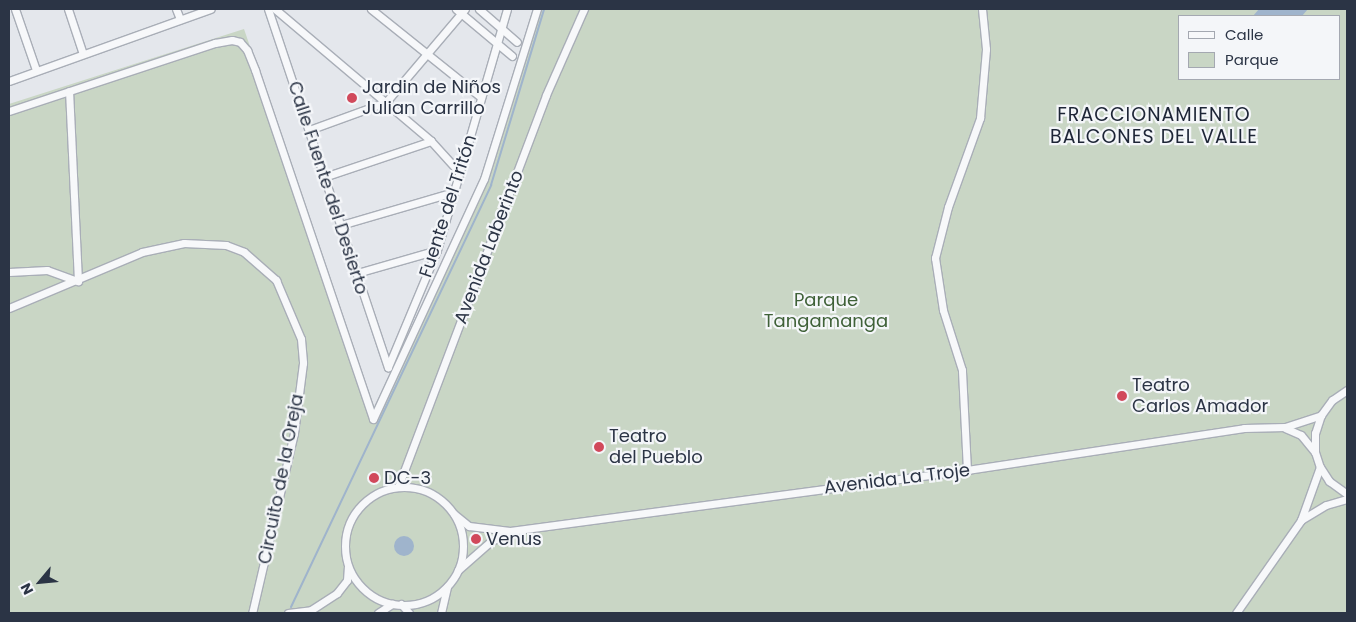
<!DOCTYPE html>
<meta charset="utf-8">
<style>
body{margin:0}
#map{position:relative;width:1356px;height:622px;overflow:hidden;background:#e4e7ec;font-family:Poppins,sans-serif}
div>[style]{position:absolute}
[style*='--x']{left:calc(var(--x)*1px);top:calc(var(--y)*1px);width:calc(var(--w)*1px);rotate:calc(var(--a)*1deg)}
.green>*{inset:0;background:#c9d6c5}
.water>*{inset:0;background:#9fb4cc}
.round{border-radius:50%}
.stream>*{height:2px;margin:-1px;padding:0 1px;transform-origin:1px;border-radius:1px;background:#9fb4cc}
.roads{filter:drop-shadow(1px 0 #a9aeb7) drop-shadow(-1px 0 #a9aeb7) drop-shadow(0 1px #a9aeb7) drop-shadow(0 -1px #a9aeb7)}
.minor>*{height:7px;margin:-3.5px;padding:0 3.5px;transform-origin:3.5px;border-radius:3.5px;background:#f7f8fa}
.minor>.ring{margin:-3.5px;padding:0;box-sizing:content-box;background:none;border:7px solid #f7f8fa;border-radius:50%}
.dots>*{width:14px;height:14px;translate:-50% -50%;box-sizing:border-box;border:2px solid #f4f6f9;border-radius:50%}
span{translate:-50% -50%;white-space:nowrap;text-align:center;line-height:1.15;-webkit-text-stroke:4.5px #f4f6f9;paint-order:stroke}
.poi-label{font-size:18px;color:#2b3445}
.left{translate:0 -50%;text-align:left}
.street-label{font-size:18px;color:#2b3445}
.park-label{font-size:18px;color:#3f6138}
.neighbourhood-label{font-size:19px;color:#1d2536;letter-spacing:1px}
.frame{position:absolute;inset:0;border:10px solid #2b3445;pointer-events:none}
.legend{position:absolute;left:1178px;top:15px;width:162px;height:65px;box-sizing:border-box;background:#f4f6f9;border:1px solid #a4a8b1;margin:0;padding:6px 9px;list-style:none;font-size:15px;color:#2b3445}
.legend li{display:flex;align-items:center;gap:10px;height:25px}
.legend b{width:25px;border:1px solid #a4a8b1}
.north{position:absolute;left:15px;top:557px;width:50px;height:50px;-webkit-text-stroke:4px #f4f6f9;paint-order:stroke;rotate:242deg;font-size:14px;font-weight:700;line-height:20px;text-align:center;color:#2b3445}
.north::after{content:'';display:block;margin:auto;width:18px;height:22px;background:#2b3445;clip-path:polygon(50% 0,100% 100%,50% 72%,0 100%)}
</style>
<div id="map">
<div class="green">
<div style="clip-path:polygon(evenodd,534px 9px,1347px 9px,1347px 613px,9px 613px,9px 104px,244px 29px,375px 410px,484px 174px,534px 9px,1180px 16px,1340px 16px,1340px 79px,1180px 79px,1180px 16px)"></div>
</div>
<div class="water">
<div style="clip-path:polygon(1259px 9px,1308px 9px,1302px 16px,1253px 16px)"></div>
<div class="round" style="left:394px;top:536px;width:20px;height:20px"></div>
</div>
<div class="stream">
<div style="--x:291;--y:607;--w:467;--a:-64.6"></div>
<div style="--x:491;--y:185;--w:184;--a:-73.2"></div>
</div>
<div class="roads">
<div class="minor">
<div style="--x:15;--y:9;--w:65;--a:71"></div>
<div style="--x:68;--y:9;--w:47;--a:71.6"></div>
<div style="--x:176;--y:9;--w:11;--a:68"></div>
<div style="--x:268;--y:9;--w:378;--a:71.5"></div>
<div style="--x:275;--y:9;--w:204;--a:40.2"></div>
<div style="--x:431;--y:141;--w:43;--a:47.8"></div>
<div style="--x:371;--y:9;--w:141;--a:38.7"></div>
<div style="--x:456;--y:9;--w:73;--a:40"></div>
<div style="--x:479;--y:9;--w:50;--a:41"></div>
<div style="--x:9;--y:81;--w:214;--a:-19.7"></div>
<div style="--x:9;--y:111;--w:217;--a:-18.3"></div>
<div style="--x:215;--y:43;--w:17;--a:-10"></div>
<div style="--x:232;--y:40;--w:8;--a:14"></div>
<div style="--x:240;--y:42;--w:11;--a:49"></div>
<div style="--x:247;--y:50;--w:22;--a:68"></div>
<div style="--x:255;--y:70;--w:368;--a:71.3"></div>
<div style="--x:373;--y:419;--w:264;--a:-65.2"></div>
<div style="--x:484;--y:179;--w:178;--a:-72.7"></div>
<div style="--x:309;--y:130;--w:82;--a:-20"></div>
<div style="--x:386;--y:102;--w:122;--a:-49.7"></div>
<div style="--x:324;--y:177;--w:113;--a:-18.6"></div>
<div style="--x:341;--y:225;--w:118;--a:-16.3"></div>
<div style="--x:9;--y:272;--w:38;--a:-3"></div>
<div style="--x:47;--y:270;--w:33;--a:20"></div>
<div style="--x:78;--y:281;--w:190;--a:-92.7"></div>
<div style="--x:357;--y:273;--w:83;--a:-16"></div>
<div style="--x:9;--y:308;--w:144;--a:-22.8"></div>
<div style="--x:142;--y:252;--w:43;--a:-12.1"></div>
<div style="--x:184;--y:243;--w:42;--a:2.7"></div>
<div style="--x:226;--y:245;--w:19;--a:21"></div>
<div style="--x:244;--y:252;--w:43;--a:41.2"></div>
<div style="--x:276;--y:280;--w:64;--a:67"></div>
<div style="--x:301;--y:339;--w:24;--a:85"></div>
<div style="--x:303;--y:363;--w:71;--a:97.3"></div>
<div style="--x:294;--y:433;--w:185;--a:103.1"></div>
<div style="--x:388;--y:367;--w:127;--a:-67.3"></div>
<div style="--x:437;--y:250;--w:251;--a:-73.8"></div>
<div style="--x:1347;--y:390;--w:18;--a:146"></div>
<div style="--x:1332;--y:400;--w:19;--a:126"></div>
<div style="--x:1321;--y:415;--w:19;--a:108"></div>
<div style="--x:1315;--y:433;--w:19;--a:90"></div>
<div style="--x:1315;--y:452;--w:16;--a:72"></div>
<div style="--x:1320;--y:467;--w:17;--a:57"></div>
<div style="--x:1329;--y:481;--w:22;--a:36"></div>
<div style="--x:1285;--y:428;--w:17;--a:24"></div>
<div style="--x:1301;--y:435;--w:22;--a:51"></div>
<div style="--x:967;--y:470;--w:100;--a:-92.9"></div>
<div style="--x:962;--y:370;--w:63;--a:-107.6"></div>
<div style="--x:943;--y:310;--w:53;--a:-98.7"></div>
<div style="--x:935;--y:258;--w:53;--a:-75.7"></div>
<div style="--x:948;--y:207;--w:95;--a:-70.2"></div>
<div style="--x:980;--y:118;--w:69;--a:-85"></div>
<div style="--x:986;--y:49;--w:40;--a:-95.7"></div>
<div style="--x:398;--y:487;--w:419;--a:-69.3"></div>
<div style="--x:546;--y:95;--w:94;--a:-66.2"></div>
<div class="ring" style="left:345px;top:487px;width:111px;height:111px"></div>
<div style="--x:454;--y:514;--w:19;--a:39"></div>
<div style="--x:469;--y:526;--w:41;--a:7"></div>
<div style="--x:510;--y:531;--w:461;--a:-7.6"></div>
<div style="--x:967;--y:470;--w:280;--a:-8.6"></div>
<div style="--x:1244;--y:428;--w:41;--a:-1.4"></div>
<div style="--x:1285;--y:427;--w:38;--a:-18"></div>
<div style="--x:1301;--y:520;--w:29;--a:-31"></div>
<div style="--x:1326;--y:505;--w:22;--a:-16"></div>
<div style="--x:458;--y:570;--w:43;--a:-41.2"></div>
<div style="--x:490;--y:542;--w:21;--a:-28"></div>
<div style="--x:401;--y:604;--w:12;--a:48"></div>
<div style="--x:288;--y:613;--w:23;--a:-7"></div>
<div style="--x:311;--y:610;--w:31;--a:-33"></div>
<div style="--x:337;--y:593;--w:16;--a:-52"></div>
<div style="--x:347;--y:580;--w:13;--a:-86"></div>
<div style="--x:378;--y:613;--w:17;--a:-33"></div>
<div style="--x:441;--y:613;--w:27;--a:-77"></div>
<div style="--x:1236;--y:613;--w:113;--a:-55"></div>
<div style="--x:1301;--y:520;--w:56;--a:-70.3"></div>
</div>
</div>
<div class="dots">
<div style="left:352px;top:98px;background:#d1495b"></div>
<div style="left:1122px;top:396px;background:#d1495b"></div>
<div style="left:599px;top:447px;background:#d1495b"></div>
<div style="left:374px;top:478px;background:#d1495b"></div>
<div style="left:476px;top:539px;background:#d1495b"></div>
</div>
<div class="poi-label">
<span class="left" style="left:362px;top:98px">Jardin de Niños<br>Julian Carrillo</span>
<span class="left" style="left:1132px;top:396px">Teatro<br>Carlos Amador</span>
<span class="left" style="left:609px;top:447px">Teatro<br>del Pueblo</span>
<span class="left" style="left:384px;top:478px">DC-3</span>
<span class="left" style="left:486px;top:539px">Venus</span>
</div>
<div class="street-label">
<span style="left:328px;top:188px;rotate:72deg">Calle Fuente del Desierto</span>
<span style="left:448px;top:206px;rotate:-72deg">Fuente del Tritón</span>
<span style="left:489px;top:247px;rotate:-69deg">Avenida Laberinto</span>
<span style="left:281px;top:479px;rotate:-79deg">Circuito de la Oreja</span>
<span style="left:897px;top:479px;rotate:-7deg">Avenida La Troje</span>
</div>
<div class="park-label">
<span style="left:826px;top:311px">Parque<br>Tangamanga</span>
</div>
<div class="neighbourhood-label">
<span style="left:1154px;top:126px">FRACCIONAMIENTO<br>BALCONES DEL VALLE</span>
</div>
<div class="frame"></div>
<ul class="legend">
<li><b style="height:6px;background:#f7f8fa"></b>Calle</li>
<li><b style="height:14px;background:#c9d6c5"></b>Parque</li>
</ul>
<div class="north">N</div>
</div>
